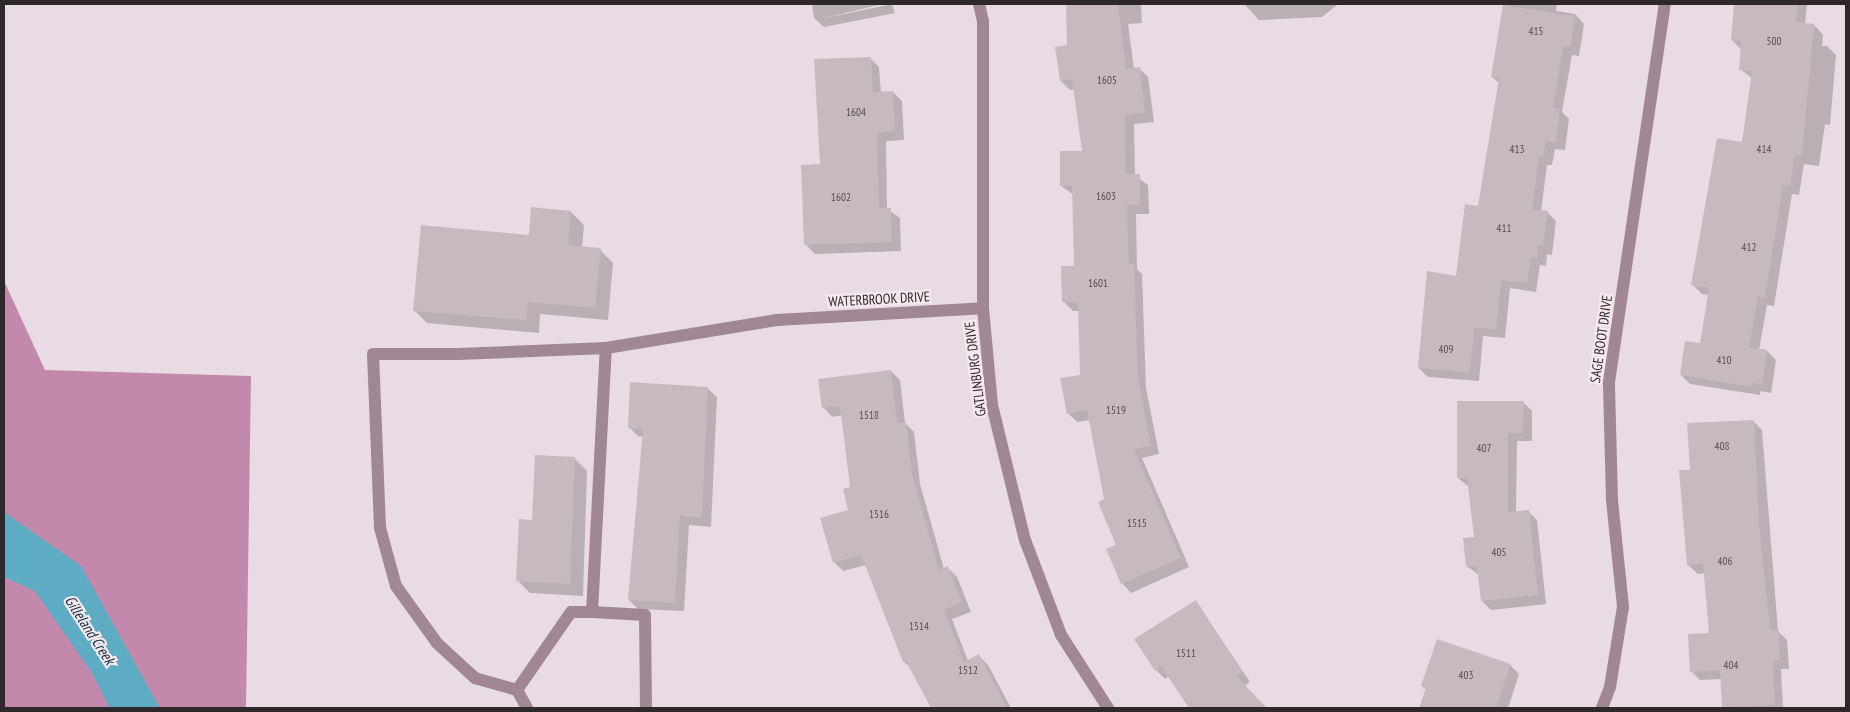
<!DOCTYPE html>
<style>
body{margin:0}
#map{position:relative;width:1850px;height:712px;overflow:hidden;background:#e9dbe3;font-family:"PT Sans Narrow",sans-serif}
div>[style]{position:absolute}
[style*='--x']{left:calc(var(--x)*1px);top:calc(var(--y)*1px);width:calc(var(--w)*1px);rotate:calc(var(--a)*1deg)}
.forest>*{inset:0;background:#c389ac}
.water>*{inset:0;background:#5eacc3}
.shadow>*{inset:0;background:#0003}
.building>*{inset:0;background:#c8b9c1}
.lane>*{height:12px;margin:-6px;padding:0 6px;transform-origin:6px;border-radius:6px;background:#a18796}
.street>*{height:12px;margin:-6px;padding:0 6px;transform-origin:6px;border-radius:6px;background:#a18796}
span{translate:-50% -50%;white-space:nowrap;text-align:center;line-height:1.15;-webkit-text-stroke:4.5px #f7e8f0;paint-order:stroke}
.number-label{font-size:11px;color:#544c50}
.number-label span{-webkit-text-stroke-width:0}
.street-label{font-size:14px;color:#2e282b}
.water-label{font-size:15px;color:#072e38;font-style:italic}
.frame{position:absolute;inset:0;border:5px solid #2e282b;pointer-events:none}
</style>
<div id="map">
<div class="forest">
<div style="clip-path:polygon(4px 281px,45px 370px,251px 376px,246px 708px,4px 708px)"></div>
</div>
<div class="water">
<div style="clip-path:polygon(4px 512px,81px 566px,160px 708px,110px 708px,92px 673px,35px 591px,4px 577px)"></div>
</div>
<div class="shadow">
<div style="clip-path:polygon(812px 4px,883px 4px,820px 19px,892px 4px,895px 13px,824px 27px,814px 18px)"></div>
<div style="clip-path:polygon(1067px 4px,1141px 4px,1142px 23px,1128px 24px,1134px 69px,1139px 68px,1148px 77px,1154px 122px,1134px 124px,1135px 175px,1148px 185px,1149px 214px,1136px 214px,1137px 269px,1142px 274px,1146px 388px,1159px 454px,1142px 458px,1189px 567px,1131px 593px,1122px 583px,1118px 545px,1105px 500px,1090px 420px,1077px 422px,1068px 413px,1082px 376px,1080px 311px,1073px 311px,1064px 302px,1075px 267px,1074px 195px,1061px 186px,1083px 152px,1075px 89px,1070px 90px,1061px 81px,1068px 46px)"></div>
<div style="clip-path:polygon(1244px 4px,1338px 4px,1322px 17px,1259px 20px)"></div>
<div style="clip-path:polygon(1504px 4px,1557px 4px,1556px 11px,1575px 14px,1584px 24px,1579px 56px,1572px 55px,1562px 112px,1569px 119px,1565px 150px,1555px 149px,1552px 165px,1547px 165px,1541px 211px,1547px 212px,1556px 221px,1552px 255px,1547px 254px,1546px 266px,1540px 265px,1536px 292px,1510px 288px,1505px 338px,1483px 336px,1479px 381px,1428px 377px,1419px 368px,1457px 278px,1479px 207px,1500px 84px,1492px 77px)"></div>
<div style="clip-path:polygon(1735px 4px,1807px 4px,1805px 25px,1814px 25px,1823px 35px,1822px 46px,1827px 46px,1836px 55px,1830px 125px,1825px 124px,1819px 166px,1804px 164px,1799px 195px,1792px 194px,1774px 306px,1767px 305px,1759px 350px,1767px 351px,1776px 360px,1771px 393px,1760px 391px,1760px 395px,1690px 384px,1681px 375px,1701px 345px,1710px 295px,1702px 294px,1693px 285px,1743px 144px,1753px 79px,1740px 69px,1741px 49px,1732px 40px)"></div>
<div style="clip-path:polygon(870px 58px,879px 67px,881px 93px,893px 92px,902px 101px,904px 140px,886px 141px,887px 209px,900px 218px,901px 251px,815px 254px,805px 244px,821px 166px)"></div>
<div style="clip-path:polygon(533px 209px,571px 212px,584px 225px,582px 248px,600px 250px,613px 263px,608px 320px,540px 314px,539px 333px,427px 323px,414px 310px,530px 236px)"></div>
<div style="clip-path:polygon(891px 371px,900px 380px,905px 423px,914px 432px,920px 484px,944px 569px,948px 568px,957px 577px,971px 612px,952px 619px,968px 661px,979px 656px,988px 665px,1011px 708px,932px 708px,913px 670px,904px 662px,866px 565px,843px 571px,834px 562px,850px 510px,852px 488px,843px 415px,832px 417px,823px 407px)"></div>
<div style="clip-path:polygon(707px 388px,717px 397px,711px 527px,689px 525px,684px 611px,638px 609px,629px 600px,643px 437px,638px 436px,629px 427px)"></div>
<div style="clip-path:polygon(1523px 402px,1532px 411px,1532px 441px,1517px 441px,1516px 513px,1528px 511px,1537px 520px,1546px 604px,1491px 610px,1482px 601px,1479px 575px,1468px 567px,1476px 538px,1469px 487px,1458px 478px)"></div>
<div style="clip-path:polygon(1753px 421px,1762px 430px,1778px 631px,1787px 640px,1789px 669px,1781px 669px,1783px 708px,1724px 708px,1722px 679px,1700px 680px,1691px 671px,1710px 635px,1705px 573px,1698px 574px,1688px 565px,1680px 472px,1691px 471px)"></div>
<div style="clip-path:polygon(574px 458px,587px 471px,583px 596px,530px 593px,517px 580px,533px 521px)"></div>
<div style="clip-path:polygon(1196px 602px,1250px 682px,1244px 686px,1266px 708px,1191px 708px,1169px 676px,1165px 679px,1156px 670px)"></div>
<div style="clip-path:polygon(1510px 665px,1519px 674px,1508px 708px,1420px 708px,1426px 690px,1422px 686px)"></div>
</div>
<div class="building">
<div style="clip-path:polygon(1066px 4px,1118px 4px,1126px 69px,1140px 67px,1145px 113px,1125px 115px,1126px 174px,1140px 174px,1140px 205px,1127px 205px,1129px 264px,1134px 264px,1138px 378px,1151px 446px,1134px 449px,1181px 558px,1121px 584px,1106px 549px,1116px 545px,1098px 502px,1104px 499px,1087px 410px,1067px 414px,1060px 378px,1080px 375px,1078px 302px,1062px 302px,1061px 266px,1074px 266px,1072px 186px,1060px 186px,1060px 151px,1082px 151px,1072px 79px,1060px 81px,1055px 47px,1067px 45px)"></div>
<div style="clip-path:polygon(1734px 4px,1798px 4px,1796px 22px,1814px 24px,1802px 156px,1795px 155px,1790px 186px,1783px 185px,1765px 298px,1758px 296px,1749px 347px,1767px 350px,1762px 384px,1752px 383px,1752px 387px,1680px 375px,1685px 341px,1700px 343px,1709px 288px,1691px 285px,1717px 138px,1742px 142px,1752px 71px,1739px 70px,1741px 41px,1731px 40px)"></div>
<div style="clip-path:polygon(1503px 5px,1575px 16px,1570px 47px,1563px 46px,1553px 108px,1560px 109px,1556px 142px,1546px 141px,1543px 157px,1539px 156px,1532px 209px,1548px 211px,1543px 246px,1538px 245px,1537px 258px,1531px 257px,1527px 283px,1501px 280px,1496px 329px,1474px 328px,1470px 373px,1418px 368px,1427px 271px,1456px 276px,1465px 204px,1478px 206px,1499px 78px,1491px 77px)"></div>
<div style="clip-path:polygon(871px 57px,873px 92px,893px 91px,895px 131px,877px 133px,879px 208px,891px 208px,892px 242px,804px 245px,801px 165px,820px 164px,814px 59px)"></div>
<div style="clip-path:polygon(531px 207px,571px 211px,568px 245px,601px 248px,595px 308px,528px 302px,526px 320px,413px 311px,421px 225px,529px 235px)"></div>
<div style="clip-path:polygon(891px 370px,897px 423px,906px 422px,912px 474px,939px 570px,948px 566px,962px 602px,944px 610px,964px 662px,979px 654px,1007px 708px,931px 708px,906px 661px,903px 662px,861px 555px,833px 563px,820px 518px,848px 510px,843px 489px,850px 487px,840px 406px,822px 408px,818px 379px)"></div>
<div style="clip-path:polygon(630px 382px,708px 387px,702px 518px,680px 516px,675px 603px,628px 600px,643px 429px,628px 428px)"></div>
<div style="clip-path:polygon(1457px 401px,1524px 401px,1523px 433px,1508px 433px,1508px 512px,1529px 510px,1538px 595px,1481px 601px,1477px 566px,1466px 567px,1463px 538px,1474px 537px,1467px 478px,1457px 478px)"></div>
<div style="clip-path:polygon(1754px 420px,1759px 523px,1770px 630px,1779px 630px,1780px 660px,1773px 661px,1775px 705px,1722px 708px,1720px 670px,1690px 672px,1688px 634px,1709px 633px,1703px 564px,1687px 565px,1679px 470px,1690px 470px,1687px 423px)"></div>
<div style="clip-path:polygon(535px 455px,575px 457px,570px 584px,516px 581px,519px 519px,532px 520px)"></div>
<div style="clip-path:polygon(1196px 600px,1242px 672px,1236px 676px,1267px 708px,1189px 708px,1161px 666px,1155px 671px,1134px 639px)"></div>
<div style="clip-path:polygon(1437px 639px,1511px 664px,1496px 708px,1419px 708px,1426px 688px,1421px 686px)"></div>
</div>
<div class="lane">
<div style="--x:592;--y:612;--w:264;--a:-87"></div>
<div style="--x:517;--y:690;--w:44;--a:-164.1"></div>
<div style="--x:475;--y:678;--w:52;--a:-137.4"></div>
<div style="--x:437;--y:643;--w:70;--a:-125.7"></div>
<div style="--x:396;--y:586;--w:60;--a:-105.4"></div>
<div style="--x:380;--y:528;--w:174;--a:-92.3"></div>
<div style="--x:373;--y:354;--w:85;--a:0"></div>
<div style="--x:458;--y:354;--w:148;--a:-2.3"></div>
<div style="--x:606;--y:348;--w:173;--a:-9.3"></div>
<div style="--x:527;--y:708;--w:21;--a:-119"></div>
<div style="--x:517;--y:690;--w:95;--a:-55.3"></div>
<div style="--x:571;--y:612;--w:21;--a:0"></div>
<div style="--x:592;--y:612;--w:53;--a:3.2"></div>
<div style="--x:645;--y:615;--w:93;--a:89.4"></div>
</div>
<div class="street">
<div style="--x:979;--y:4;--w:17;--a:77"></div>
<div style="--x:983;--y:21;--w:287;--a:90"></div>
<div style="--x:983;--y:308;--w:97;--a:84.7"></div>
<div style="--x:992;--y:405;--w:139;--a:76.3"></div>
<div style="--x:1025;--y:540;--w:102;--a:69.2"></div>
<div style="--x:1061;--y:635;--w:87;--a:57.2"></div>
<div style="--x:777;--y:320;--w:206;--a:-3.3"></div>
<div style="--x:1602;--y:708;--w:22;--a:-69"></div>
<div style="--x:1610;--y:687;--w:81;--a:-80.8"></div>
<div style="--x:1623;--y:607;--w:108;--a:-95.9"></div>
<div style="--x:1612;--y:500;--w:118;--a:-91.5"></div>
<div style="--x:1609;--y:382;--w:382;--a:-81.6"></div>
</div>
<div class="number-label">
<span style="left:1536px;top:31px">415</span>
<span style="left:1774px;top:41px">500</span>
<span style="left:1107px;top:80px">1605</span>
<span style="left:856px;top:112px">1604</span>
<span style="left:1517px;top:149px">413</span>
<span style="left:1764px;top:149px">414</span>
<span style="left:1106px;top:196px">1603</span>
<span style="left:841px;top:197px">1602</span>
<span style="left:1504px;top:228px">411</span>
<span style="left:1749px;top:247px">412</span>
<span style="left:1098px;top:283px">1601</span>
<span style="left:1446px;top:349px">409</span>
<span style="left:1724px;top:360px">410</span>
<span style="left:1116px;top:410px">1519</span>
<span style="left:869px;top:415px">1518</span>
<span style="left:1722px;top:446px">408</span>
<span style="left:1484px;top:448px">407</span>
<span style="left:879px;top:514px">1516</span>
<span style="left:1137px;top:523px">1515</span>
<span style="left:1499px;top:552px">405</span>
<span style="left:1725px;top:561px">406</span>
<span style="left:919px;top:626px">1514</span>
<span style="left:1186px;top:653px">1511</span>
<span style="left:1731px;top:665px">404</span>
<span style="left:968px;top:670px">1512</span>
<span style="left:1466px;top:675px">403</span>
</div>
<div class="street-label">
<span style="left:879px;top:299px;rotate:-3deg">WATERBROOK DRIVE</span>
<span style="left:1601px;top:339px;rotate:-82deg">SAGE BOOT DRIVE</span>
<span style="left:975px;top:369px;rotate:-97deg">GATLINBURG DRIVE</span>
</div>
<div class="water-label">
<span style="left:90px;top:630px;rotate:57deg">Gilleland Creek</span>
</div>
<div class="frame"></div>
</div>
